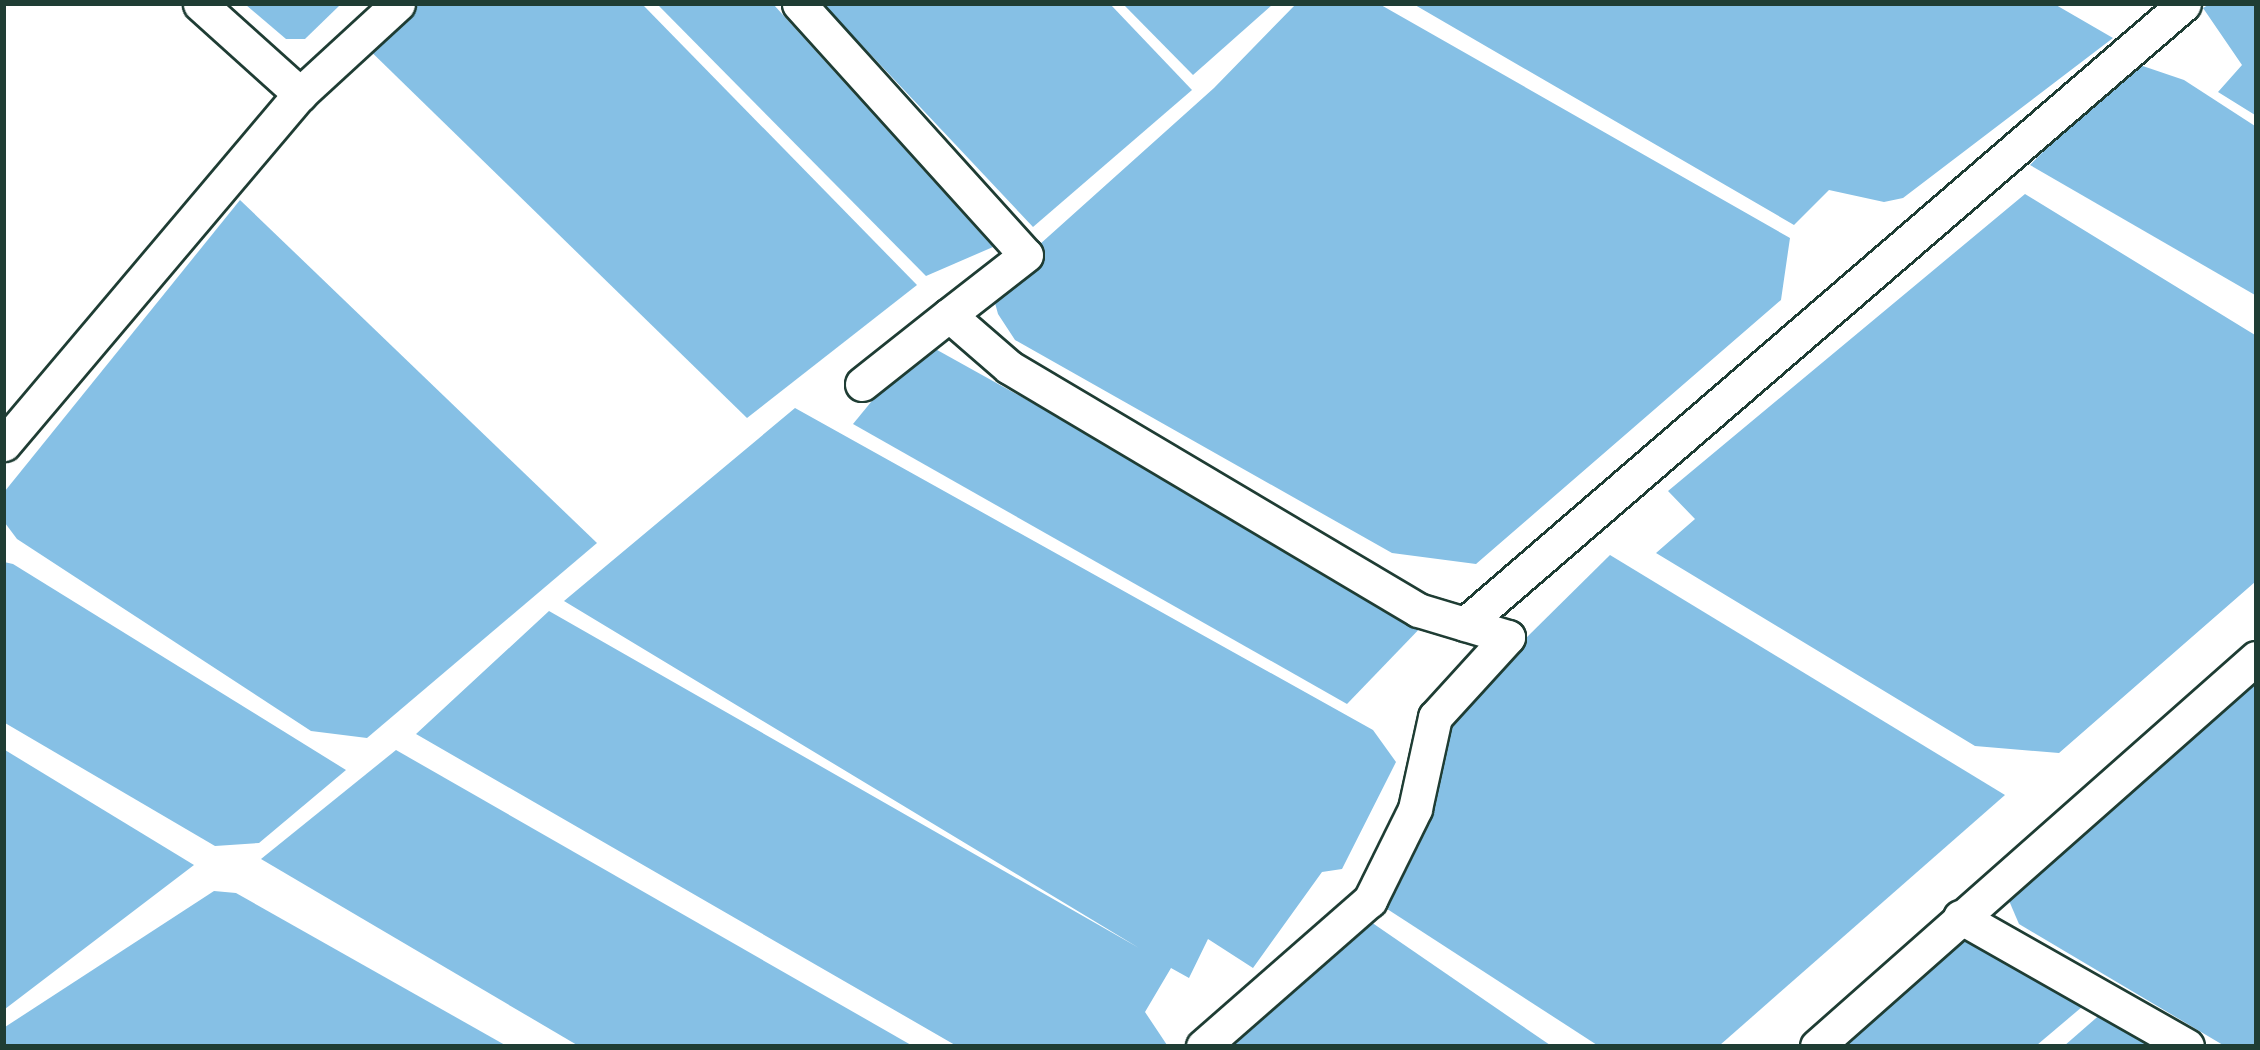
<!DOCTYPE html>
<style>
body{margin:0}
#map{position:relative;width:2260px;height:1050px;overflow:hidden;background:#fff;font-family:Pangolin,sans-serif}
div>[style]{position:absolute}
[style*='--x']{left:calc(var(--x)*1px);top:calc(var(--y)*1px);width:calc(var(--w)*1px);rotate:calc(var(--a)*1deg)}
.water>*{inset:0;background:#86c0e5}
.roads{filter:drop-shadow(2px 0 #1f3d34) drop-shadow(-2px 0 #1f3d34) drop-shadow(0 2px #1f3d34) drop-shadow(0 -2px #1f3d34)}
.minor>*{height:33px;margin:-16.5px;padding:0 16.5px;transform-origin:16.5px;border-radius:16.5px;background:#fff}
span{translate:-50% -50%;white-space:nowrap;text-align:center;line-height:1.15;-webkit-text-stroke:6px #fff;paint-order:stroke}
.frame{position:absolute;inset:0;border:6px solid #1f3d34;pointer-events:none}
</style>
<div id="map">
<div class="water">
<div style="clip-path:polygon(246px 5px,340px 5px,305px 39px,286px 39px)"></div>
<div style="clip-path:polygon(393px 5px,643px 5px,917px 285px,747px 418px,356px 37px)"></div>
<div style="clip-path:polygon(658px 5px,774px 5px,993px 247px,926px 276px)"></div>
<div style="clip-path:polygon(824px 5px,1111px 5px,1192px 90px,1033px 227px)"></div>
<div style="clip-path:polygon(1124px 5px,1272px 5px,1193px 75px)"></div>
<div style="clip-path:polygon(1295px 5px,1381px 5px,1790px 238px,1781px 300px,1476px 564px,1392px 553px,1015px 340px,998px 314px,992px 292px,1020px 262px,1214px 88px)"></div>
<div style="clip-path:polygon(2056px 5px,2113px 38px,1903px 198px,1884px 202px,1829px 190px,1794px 225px,1415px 5px)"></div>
<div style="clip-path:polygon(2208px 5px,2255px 5px,2255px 115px,2218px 92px,2242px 65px,2203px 8px)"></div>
<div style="clip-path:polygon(2131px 62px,2184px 80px,2255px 126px,2255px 295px,2030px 165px)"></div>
<div style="clip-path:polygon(2025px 194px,2255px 335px,2255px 582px,2059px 753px,1975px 746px,1656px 553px,1695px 519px,1668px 491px)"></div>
<div style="clip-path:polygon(240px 200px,597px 543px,367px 738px,311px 731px,17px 539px,5px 523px,5px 491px)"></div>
<div style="clip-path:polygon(921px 341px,1426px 622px,1347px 704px,853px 424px)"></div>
<div style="clip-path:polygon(795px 408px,1373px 730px,1396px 762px,1342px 869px,1322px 872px,1253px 968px,1208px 939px,1189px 978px,1171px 968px,1145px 1012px,1167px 1045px,955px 1045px,416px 734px,549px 611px,1139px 948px,564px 601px)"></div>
<div style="clip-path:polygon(1610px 555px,2005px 795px,1720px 1045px,1597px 1045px,1381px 905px,1443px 720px)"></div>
<div style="clip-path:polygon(4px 562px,13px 564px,346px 770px,259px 843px,215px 846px,5px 723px)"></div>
<div style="clip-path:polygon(2255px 644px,2255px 1045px,2223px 1045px,2019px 924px,2001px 882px)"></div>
<div style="clip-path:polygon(5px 750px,194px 865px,5px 1009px)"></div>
<div style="clip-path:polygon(396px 750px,911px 1045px,577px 1045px,261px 859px)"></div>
<div style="clip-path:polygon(214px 891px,236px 893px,505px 1045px,5px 1045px,5px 1027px)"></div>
<div style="clip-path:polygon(1371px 922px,1550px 1045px,1196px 1046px,1322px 924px)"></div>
<div style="clip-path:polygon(1968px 927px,2089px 1001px,2037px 1045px,1837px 1046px)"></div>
<div style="clip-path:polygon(2103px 1012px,2158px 1046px,2064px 1046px)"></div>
</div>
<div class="roads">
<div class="minor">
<div style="--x:200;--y:4;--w:135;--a:42"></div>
<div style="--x:799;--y:4;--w:338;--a:47.9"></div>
<div style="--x:1026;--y:255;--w:98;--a:142.1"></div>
<div style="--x:949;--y:315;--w:79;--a:40.9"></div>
<div style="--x:1009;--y:367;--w:476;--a:30.7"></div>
<div style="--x:1418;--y:610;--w:94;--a:16.7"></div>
<div style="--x:1508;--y:637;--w:108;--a:132.4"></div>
<div style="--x:1435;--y:717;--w:94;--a:102.3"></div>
<div style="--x:1415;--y:809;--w:102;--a:116.3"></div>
<div style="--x:1370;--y:900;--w:222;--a:138.8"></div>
<div style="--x:862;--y:384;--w:111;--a:-38.4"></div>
<div style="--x:4;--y:444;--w:458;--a:-49.8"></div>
<div style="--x:300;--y:94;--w:133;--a:-42.6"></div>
<div style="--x:1465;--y:624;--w:949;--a:-40.77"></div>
<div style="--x:1960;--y:917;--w:261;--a:29.6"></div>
<div style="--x:1817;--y:1046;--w:586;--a:-41.47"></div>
</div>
</div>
<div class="frame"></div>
</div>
